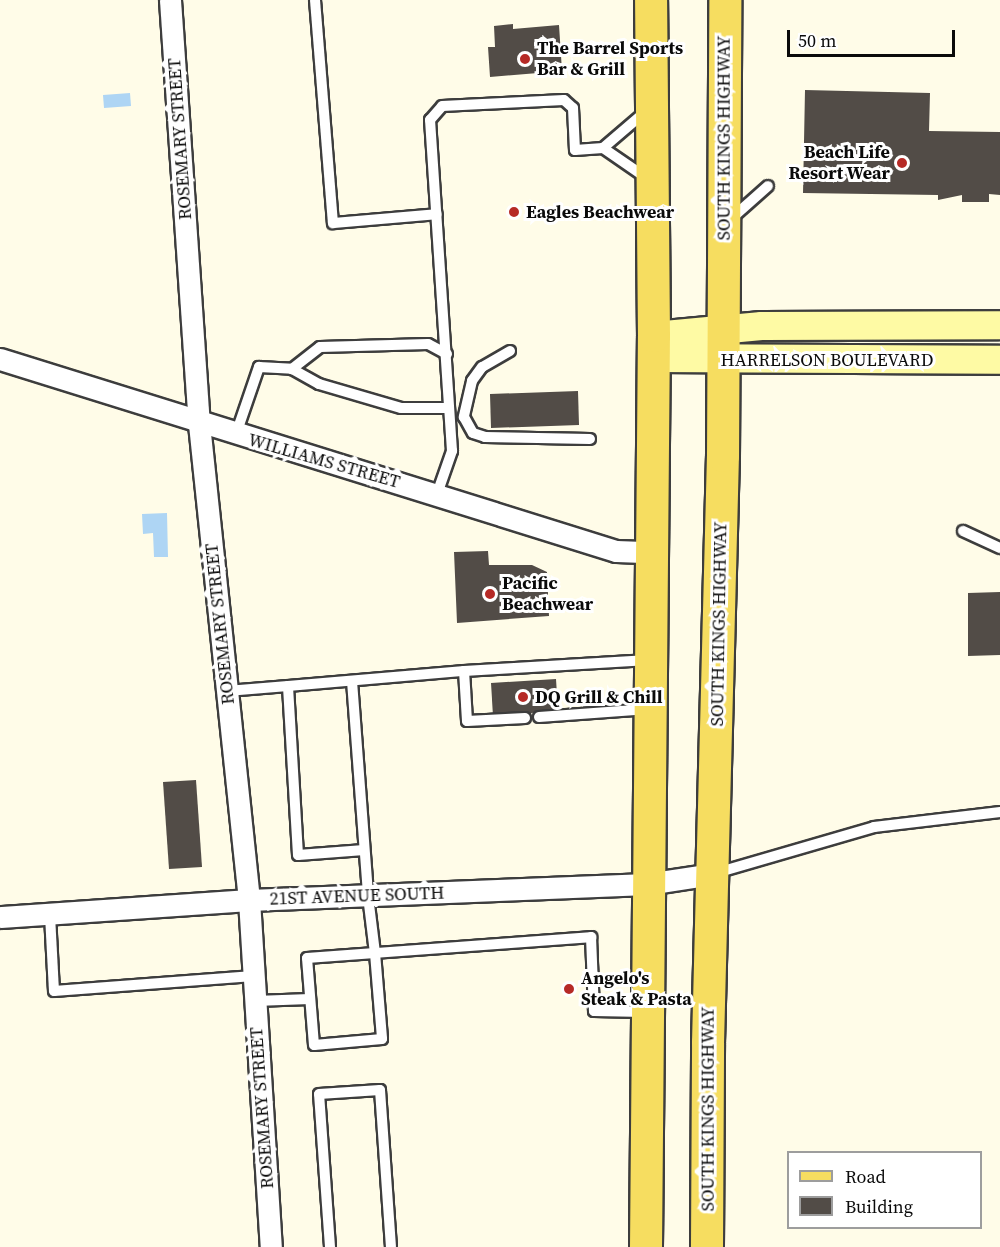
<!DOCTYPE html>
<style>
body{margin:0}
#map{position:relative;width:1000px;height:1247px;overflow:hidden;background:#fffce8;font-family:"Source Serif 4",serif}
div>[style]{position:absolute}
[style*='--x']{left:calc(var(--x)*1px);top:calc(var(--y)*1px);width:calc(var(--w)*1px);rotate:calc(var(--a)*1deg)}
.water>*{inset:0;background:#aed5f4}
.building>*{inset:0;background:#524c47}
.roads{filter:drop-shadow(2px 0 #3d3d3d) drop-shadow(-2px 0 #3d3d3d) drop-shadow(0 2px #3d3d3d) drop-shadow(0 -2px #3d3d3d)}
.lane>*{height:10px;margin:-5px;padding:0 5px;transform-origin:5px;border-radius:5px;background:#fff}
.street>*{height:21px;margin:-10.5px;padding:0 10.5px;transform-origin:10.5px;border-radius:10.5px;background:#fff}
.secondary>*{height:28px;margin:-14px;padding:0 14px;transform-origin:14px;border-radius:14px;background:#fefaa4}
.primary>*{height:32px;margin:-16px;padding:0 16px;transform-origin:16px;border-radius:16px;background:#f6dd60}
.dots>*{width:16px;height:16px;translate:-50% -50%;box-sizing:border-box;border:3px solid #fff;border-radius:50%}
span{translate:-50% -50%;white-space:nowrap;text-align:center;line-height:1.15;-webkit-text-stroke:6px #fff;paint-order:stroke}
.poi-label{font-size:18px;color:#0a0a0a;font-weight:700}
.left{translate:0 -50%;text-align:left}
.right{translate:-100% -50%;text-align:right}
.street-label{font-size:18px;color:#0a0a0a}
.legend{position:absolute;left:787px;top:1151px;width:195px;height:78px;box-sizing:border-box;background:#fff;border:2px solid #9d9d9d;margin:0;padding:8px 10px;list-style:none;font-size:18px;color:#0a0a0a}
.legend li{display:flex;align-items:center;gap:12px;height:30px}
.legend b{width:30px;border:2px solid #9d9d9d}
.scale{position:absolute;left:787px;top:30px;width:168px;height:27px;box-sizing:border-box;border:3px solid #0a0a0a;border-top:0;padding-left:8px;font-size:18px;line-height:21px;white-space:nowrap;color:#0a0a0a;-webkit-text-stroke:4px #fff;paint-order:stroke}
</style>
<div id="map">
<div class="water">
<div style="clip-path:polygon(130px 93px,131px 106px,104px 108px,103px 95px)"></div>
<div style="clip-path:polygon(167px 513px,168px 557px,154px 557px,153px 533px,143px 534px,142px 514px)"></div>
</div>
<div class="building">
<div style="clip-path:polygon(513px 24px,513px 29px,559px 25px,562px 71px,490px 77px,488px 47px,495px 47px,494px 26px)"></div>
<div style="clip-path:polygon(805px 90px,930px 93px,929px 131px,1000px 132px,1000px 195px,989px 194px,989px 202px,962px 202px,962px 195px,938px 200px,938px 195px,803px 193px)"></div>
<div style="clip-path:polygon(578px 391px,579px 425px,491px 428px,490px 394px)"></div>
<div style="clip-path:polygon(488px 551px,489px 565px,532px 565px,547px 572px,549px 616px,457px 623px,454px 552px)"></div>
<div style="clip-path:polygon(1000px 592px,1000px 655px,968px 656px,968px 593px)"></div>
<div style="clip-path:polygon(556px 679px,558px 711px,493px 716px,491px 683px)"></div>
<div style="clip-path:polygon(196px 780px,202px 867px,169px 869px,163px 782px)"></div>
</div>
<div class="roads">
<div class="lane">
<div style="--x:315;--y:0;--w:224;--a:85.4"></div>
<div style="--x:333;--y:223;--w:104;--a:-4.9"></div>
<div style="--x:645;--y:112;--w:55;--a:139.4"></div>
<div style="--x:603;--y:148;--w:55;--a:34.6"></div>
<div style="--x:732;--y:218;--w:48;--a:-41.6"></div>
<div style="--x:510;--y:351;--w:32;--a:150"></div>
<div style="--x:482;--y:367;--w:17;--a:126"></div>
<div style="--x:472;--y:381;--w:37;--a:103"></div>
<div style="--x:464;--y:417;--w:18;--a:61"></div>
<div style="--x:473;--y:433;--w:13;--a:18"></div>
<div style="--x:485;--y:437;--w:105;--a:1.1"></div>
<div style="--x:447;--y:354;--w:21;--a:-152"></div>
<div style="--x:428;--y:344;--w:108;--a:178.4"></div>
<div style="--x:320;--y:347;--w:36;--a:142"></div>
<div style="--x:292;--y:369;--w:31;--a:29"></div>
<div style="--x:319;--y:384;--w:85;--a:16.3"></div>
<div style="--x:401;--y:408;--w:48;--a:0"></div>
<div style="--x:236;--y:434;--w:71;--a:-71.1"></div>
<div style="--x:259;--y:367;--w:33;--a:3"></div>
<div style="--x:437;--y:494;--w:46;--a:-70.8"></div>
<div style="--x:452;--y:451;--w:332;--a:-93.8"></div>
<div style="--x:430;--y:120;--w:18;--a:-49"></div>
<div style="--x:442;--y:106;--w:122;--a:-2.8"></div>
<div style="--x:564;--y:100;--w:12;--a:42"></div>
<div style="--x:573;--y:108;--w:42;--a:87.3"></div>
<div style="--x:575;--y:150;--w:28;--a:-4"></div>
<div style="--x:963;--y:531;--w:41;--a:24.7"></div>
<div style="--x:352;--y:681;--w:216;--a:85.7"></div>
<div style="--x:368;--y:896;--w:57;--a:83"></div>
<div style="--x:375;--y:953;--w:86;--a:85.3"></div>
<div style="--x:382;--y:1039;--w:68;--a:175"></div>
<div style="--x:314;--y:1045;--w:87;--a:-94.6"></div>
<div style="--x:307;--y:958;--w:68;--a:-4.2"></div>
<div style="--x:375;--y:953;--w:217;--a:-4.2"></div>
<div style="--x:591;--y:937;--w:74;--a:87.7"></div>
<div style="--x:594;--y:1011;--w:51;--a:1.1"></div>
<div style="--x:227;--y:691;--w:61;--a:-4.7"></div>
<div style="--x:539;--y:717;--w:110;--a:-4.2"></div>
<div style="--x:525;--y:718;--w:58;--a:177"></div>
<div style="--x:467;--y:721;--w:50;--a:-93.4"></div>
<div style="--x:464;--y:671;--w:185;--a:-3.4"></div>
<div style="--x:364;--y:850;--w:66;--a:175.7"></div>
<div style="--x:298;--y:855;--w:169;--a:-93.4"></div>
<div style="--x:288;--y:686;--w:177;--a:-4.9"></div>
<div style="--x:716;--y:873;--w:165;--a:-16.2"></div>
<div style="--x:874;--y:827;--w:127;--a:-6.8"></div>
<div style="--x:50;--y:915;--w:76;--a:87"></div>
<div style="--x:54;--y:991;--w:200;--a:-4.3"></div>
<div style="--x:255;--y:1001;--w:55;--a:-2.1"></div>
<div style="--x:330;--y:1247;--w:153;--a:-94.1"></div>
<div style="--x:319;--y:1094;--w:61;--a:-3.8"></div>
<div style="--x:380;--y:1090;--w:157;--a:86"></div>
</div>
<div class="street">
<div style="--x:170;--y:0;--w:425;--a:86.1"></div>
<div style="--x:199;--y:424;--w:479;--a:84"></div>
<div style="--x:249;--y:900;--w:348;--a:86.4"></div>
<div style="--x:0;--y:359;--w:645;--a:17.31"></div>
<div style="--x:616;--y:551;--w:34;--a:2"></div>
<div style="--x:0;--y:917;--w:250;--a:-3.9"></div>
<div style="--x:249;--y:900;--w:398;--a:-2.3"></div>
<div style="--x:647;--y:884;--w:67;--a:-8.6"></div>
</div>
<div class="secondary">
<div style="--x:654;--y:336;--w:108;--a:-5.3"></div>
<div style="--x:762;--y:326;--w:238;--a:-0.2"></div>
<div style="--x:654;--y:358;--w:346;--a:0.3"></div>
</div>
<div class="primary">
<div style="--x:646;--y:1247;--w:911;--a:-89.5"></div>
<div style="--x:654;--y:336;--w:336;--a:-90.5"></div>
<div style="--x:707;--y:1247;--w:204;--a:-89.7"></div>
<div style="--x:708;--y:1043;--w:587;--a:-88.54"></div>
<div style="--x:723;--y:456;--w:456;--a:-89.7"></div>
</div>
</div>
<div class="dots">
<div style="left:525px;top:59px;background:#b62a26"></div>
<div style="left:902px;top:163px;background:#b62a26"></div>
<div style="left:514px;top:212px;background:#b62a26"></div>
<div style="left:490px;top:594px;background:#b62a26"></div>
<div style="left:523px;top:697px;background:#b62a26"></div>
<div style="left:569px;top:989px;background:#b62a26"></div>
</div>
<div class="poi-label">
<span class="left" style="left:537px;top:59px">The Barrel Sports<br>Bar &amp; Grill</span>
<span class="right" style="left:890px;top:163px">Beach Life<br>Resort Wear</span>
<span class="left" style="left:526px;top:212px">Eagles Beachwear</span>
<span class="left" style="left:502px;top:594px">Pacific<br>Beachwear</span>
<span class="left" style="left:535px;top:697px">DQ Grill &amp; Chill</span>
<span class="left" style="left:581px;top:989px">Angelo's<br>Steak &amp; Pasta</span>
</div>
<div class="street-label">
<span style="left:724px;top:138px;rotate:-90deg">SOUTH KINGS HIGHWAY</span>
<span style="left:180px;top:139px;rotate:-94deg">ROSEMARY STREET</span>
<span style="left:827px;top:360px">HARRELSON BOULEVARD</span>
<span style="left:324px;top:461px;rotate:16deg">WILLIAMS STREET</span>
<span style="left:220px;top:624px;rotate:-96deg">ROSEMARY STREET</span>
<span style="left:719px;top:624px;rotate:-89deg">SOUTH KINGS HIGHWAY</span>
<span style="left:357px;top:896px;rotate:-2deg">21ST AVENUE SOUTH</span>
<span style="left:262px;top:1108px;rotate:-94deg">ROSEMARY STREET</span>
<span style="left:708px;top:1109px;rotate:-90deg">SOUTH KINGS HIGHWAY</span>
</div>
<ul class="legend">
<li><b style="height:8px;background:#f6dd60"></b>Road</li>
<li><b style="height:16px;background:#524c47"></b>Building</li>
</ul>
<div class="scale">50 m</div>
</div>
